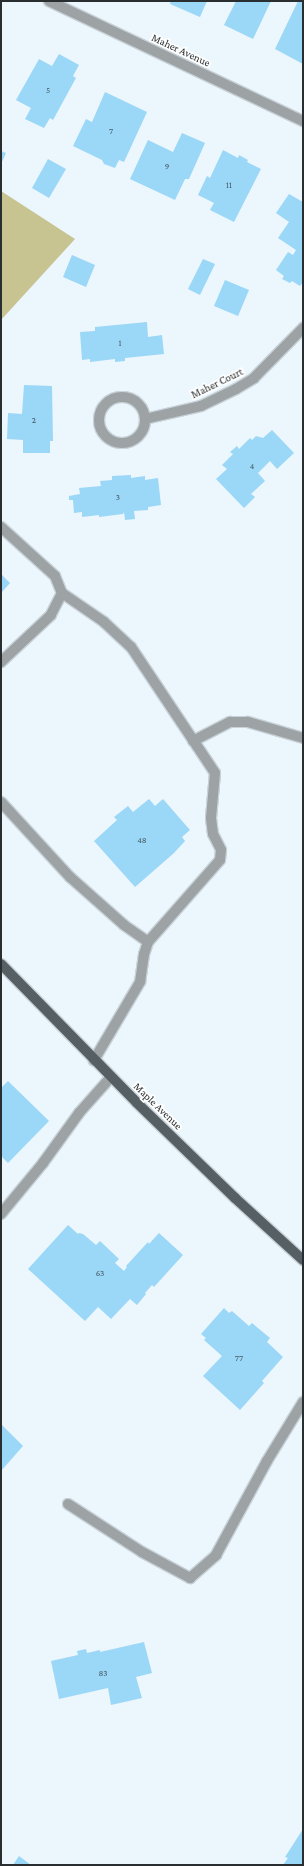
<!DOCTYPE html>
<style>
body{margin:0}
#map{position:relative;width:304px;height:1866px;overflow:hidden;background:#ebf6fd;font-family:"Crimson Pro",serif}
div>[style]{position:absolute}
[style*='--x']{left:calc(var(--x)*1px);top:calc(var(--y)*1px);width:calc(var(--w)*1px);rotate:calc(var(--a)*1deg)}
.green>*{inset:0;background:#c7c491}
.building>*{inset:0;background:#9bd7f7}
.roads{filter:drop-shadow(1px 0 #c8d2d8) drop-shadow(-1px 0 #c8d2d8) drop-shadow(0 1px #c8d2d8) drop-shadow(0 -1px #c8d2d8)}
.minor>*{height:10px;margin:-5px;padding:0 5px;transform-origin:5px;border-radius:5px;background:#9da2a5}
.minor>.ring{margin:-5px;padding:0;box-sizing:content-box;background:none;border:10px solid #9da2a5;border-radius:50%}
.major>*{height:10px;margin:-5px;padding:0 5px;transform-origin:5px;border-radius:5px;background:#565f63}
span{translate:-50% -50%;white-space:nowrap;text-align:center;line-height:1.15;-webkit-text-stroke:3.5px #fff;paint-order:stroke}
.number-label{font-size:9px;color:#465862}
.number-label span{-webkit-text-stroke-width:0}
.street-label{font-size:11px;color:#292e30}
.frame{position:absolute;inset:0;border:2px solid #292e30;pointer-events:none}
</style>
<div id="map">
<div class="green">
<div style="clip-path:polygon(1px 191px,75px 239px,1px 320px)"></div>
</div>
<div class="building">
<div style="clip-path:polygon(171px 1px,207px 1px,200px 17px,170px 4px)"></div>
<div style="clip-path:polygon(236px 1px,271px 1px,253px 39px,224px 25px)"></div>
<div style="clip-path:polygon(298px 1px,303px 1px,303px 64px,275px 49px)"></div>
<div style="clip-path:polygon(59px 54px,79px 65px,73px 76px,76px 78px,53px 120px,50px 118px,44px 128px,25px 119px,31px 108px,16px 100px,39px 59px,52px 66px)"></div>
<div style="clip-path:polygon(105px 92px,147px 112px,124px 162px,119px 160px,115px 168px,104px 164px,102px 160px,73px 146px,86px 119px,92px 122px)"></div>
<div style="clip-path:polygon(182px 133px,205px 143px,189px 179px,185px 179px,175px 200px,130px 179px,148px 140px,173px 152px)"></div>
<div style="clip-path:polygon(223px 150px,238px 158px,239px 155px,248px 160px,247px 162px,261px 169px,234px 222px,210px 210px,214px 203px,198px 195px,207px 176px,210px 178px)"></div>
<div style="clip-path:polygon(1px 151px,6px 153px,1px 164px)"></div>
<div style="clip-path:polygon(48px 159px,66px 169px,49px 198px,32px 188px)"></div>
<div style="clip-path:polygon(289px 194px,303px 202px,303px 282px,300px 286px,292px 281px,290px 283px,282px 279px,284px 276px,276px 270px,288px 252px,293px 255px,296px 250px,278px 238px,289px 222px,276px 213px)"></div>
<div style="clip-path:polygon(72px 255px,95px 265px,86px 287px,63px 277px)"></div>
<div style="clip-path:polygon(203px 259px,215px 264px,200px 295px,188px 289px)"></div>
<div style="clip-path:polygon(225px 280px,249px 290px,238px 316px,214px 306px)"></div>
<div style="clip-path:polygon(147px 322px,148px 337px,162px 335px,164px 354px,125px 358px,125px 361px,115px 362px,115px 359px,90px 362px,90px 359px,82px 360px,80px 332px,95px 331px,95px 327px)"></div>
<div style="clip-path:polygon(24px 385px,52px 386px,53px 441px,50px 441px,50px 453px,23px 453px,23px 440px,7px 439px,8px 413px,22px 414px)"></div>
<div style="clip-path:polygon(272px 430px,294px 453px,277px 469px,270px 461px,258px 473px,265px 481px,251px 494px,255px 497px,244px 508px,216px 479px,227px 469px,222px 465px,233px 454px,230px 452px,237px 446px,239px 449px,250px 438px,252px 440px,256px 436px,263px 438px)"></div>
<div style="clip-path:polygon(131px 475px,131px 478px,145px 476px,145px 480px,158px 478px,161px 505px,148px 507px,148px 510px,134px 511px,135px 519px,125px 520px,124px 512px,123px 514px,99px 517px,99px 515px,82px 517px,82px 512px,74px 513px,73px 500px,69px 500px,69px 496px,80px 494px,79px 488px,101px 486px,100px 481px,112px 480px,112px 476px)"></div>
<div style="clip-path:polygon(1px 574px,10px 583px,1px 593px)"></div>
<div style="clip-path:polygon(149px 799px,155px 806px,163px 799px,190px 830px,182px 837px,185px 841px,174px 853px,135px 887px,94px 841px,117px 820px,114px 817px,128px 806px,133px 812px)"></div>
<div style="clip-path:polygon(8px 1081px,49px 1121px,8px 1163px,1px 1156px,1px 1088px)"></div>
<div style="clip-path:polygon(68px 1225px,78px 1234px,79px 1233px,83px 1234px,96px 1245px,100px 1241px,119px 1259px,115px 1263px,124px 1271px,127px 1267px,126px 1266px,148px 1242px,149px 1244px,159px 1233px,183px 1255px,154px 1287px,152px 1285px,145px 1293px,146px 1294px,137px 1305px,130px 1299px,111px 1319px,98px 1307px,85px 1321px,28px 1269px)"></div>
<div style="clip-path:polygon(224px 1308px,229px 1313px,232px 1311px,249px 1326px,252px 1323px,270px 1338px,267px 1342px,283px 1357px,262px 1381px,264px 1383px,240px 1410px,203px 1376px,222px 1356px,204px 1340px,206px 1338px,201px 1334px)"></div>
<div style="clip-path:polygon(1px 1424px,23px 1446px,1px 1471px)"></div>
<div style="clip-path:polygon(144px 1642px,152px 1673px,136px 1677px,142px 1698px,111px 1705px,108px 1688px,59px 1699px,51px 1661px,78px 1655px,77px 1651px,86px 1649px,87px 1653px,100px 1650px,100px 1652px)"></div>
<div style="clip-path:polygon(303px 1829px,303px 1865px,283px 1865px,288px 1858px,285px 1857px)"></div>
<div style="clip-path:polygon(19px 1856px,31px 1865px,13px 1865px)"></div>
</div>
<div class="roads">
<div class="minor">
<div style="--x:49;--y:1;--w:281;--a:25.3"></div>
<div class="ring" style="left:99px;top:397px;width:36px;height:36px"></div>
<div style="--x:145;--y:419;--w:57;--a:-13.1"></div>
<div style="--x:201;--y:406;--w:39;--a:-26"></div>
<div style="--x:236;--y:389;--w:21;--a:-31"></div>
<div style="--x:254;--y:378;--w:70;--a:-45.6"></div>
<div style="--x:1;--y:527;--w:73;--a:42.2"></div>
<div style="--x:55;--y:576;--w:18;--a:68"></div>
<div style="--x:62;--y:593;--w:25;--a:117"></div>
<div style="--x:51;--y:615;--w:69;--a:136.8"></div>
<div style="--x:62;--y:593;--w:51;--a:34.6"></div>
<div style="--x:104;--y:622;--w:37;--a:43"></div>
<div style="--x:131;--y:647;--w:151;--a:56.3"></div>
<div style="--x:215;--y:773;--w:45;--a:95.1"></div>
<div style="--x:211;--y:818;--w:16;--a:83"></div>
<div style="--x:213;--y:834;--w:18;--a:63"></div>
<div style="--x:221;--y:850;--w:10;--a:96"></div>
<div style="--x:220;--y:860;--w:109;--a:131.3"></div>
<div style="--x:148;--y:942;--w:13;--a:108"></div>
<div style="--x:144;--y:954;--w:28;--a:98"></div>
<div style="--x:140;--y:982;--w:91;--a:120.5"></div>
<div style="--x:193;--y:741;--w:42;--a:-27.2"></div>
<div style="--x:230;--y:722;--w:18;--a:0"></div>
<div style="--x:248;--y:722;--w:57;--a:16.2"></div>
<div style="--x:1;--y:802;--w:102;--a:47.4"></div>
<div style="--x:70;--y:877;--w:72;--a:41.6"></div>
<div style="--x:124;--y:925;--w:29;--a:35"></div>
<div style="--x:1;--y:1214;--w:66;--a:-50.5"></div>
<div style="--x:43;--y:1163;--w:62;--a:-54.2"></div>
<div style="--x:79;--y:1113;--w:48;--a:-48.4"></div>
<div style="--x:68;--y:1504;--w:88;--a:33"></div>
<div style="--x:142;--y:1552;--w:55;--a:28.4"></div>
<div style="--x:190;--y:1578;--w:35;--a:-41"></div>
<div style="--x:216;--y:1555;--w:107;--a:-61.5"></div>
<div style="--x:267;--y:1461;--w:69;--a:-58.6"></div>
</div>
<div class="major">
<div style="--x:1;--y:964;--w:194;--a:45.6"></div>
<div style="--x:137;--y:1103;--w:136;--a:44.1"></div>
<div style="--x:235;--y:1198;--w:92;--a:42.4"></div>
</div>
</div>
<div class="number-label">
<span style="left:48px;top:90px">5</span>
<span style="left:111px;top:131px">7</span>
<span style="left:167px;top:166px">9</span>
<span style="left:229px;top:185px">11</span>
<span style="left:120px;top:343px">1</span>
<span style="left:34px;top:420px">2</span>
<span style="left:252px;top:466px">4</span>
<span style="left:118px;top:497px">3</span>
<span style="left:142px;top:840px">48</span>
<span style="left:100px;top:1273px">63</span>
<span style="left:239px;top:1358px">77</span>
<span style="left:103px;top:1673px">83</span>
</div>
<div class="street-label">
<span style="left:181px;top:50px;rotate:25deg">Maher Avenue</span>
<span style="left:217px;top:383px;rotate:-26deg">Maher Court</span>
<span style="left:158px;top:1106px;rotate:44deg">Maple Avenue</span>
</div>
<div class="frame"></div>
</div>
